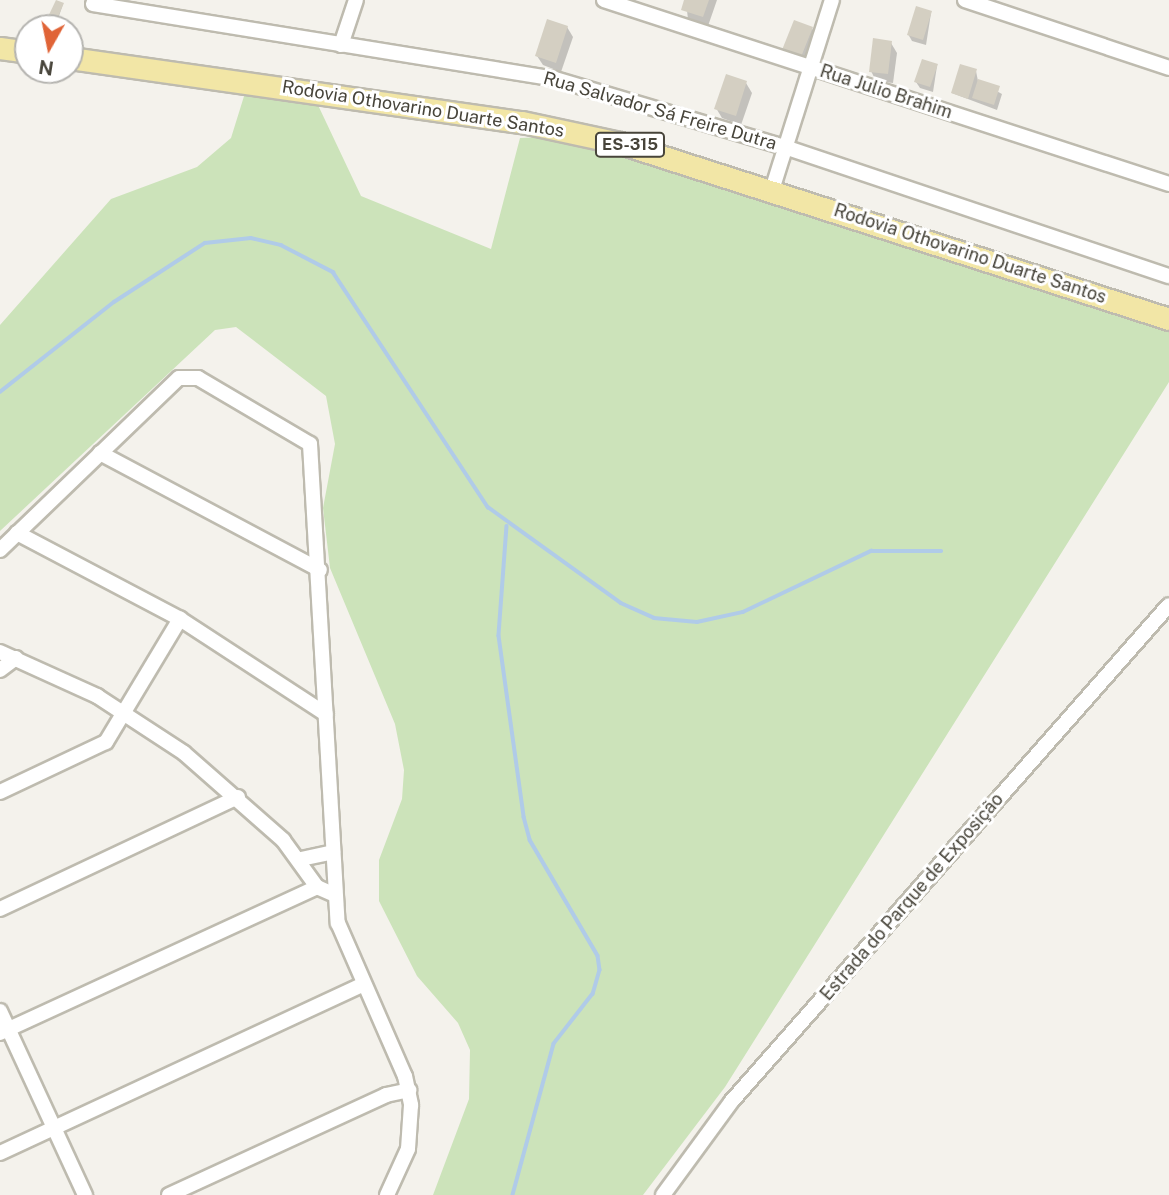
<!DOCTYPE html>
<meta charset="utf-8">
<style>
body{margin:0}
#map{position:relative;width:1169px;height:1195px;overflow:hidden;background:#f4f2ec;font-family:"Public Sans",sans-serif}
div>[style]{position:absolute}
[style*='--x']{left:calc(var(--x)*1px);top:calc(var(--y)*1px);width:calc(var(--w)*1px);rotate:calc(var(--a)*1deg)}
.green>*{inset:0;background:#cce3ba}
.shadow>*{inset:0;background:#0003}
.stream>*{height:3.5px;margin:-1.75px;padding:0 1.75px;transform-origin:1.75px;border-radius:1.75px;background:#b0cbe8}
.building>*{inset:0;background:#d4cfc2}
.roads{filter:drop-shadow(2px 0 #bebbaf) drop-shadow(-2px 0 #bebbaf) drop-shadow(0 2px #bebbaf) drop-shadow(0 -2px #bebbaf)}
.street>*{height:14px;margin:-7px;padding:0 7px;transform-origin:7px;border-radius:7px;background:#fff}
.primary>*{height:21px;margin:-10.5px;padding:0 10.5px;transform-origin:10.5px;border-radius:10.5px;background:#f2e6a6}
span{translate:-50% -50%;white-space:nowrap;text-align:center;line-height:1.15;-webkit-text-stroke:6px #fff;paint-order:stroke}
.shield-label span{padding:2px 5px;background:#fff;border:2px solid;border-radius:5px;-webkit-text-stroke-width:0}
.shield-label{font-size:16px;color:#47443a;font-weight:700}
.street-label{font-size:18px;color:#47443a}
.north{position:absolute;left:14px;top:14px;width:70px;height:70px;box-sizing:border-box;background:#fff;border:2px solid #b5b4b0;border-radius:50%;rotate:189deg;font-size:19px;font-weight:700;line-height:28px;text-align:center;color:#47443a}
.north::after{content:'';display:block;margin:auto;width:24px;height:32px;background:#e06437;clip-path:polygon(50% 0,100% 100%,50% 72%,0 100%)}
</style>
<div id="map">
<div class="green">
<div style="clip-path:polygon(245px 93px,317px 103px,361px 196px,491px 249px,520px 138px,547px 137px,614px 151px,1169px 329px,1169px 382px,725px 1087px,643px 1195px,433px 1195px,469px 1099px,470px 1050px,458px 1023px,417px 976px,379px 901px,379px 860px,402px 799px,404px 770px,395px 724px,330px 568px,323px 508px,335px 444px,326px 396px,236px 327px,215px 330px,0 531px,0 325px,111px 199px,197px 167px,231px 138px)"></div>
</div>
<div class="shadow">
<div style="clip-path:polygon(686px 0,717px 0,708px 26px,688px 20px)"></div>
<div style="clip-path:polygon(63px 4px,56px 25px,49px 23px,48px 20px)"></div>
<div style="clip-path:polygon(931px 13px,926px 45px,912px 41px,908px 34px)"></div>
<div style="clip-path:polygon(567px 27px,573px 37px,561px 72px,543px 65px,537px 56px)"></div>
<div style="clip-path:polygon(812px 28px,817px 38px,806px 66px,790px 60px,784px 50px)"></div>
<div style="clip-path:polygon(891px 43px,897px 53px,893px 83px,876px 81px,871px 71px)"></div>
<div style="clip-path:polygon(937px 66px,933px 92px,920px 88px,916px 82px)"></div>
<div style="clip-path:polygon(976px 71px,978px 81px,1002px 94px,997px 110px,952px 93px)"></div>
<div style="clip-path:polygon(746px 83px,752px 93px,741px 125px,722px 118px,716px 108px)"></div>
</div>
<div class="stream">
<div style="--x:0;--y:392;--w:145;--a:-38.3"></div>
<div style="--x:114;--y:302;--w:108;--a:-33"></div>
<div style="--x:205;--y:243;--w:46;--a:-6.2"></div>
<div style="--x:251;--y:238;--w:31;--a:13"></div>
<div style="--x:281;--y:245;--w:59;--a:27.4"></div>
<div style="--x:333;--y:272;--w:282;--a:56.6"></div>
<div style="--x:488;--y:507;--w:164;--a:35.8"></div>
<div style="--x:621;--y:603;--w:36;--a:24"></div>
<div style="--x:654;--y:618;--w:43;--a:5.3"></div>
<div style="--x:697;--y:622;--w:47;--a:-12.3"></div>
<div style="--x:743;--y:612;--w:142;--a:-25.5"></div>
<div style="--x:871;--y:551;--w:70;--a:0"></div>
<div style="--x:507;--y:526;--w:110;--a:94.2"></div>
<div style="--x:499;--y:636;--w:183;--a:82.1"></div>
<div style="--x:524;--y:817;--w:24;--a:75"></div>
<div style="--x:530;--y:840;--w:134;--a:59.6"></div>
<div style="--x:598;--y:956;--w:14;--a:82"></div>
<div style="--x:600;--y:970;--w:25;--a:106"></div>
<div style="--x:593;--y:994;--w:63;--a:128"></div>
<div style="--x:554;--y:1044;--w:156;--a:105.2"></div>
</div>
<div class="building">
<div style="clip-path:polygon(56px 0,64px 3px,55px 24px,46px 21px)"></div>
<div style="clip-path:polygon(684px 0,709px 0,703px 17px,681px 10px)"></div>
<div style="clip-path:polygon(916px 6px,932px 11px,923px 40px,907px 35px)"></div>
<div style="clip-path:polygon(547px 19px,568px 26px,556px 63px,535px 56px)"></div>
<div style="clip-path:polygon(794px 20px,813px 27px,801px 57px,782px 50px)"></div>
<div style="clip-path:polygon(873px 38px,892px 41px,888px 74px,869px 72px)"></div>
<div style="clip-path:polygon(922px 59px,938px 64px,930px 87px,914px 82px)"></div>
<div style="clip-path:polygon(960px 64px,977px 69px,968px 99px,951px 93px)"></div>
<div style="clip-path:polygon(726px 74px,747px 81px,736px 116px,714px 109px)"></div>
<div style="clip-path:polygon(978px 79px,1000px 86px,994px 105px,972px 98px)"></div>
</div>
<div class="roads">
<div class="street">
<div style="--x:604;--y:0;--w:594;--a:18.04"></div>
<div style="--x:965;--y:0;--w:215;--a:18.4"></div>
<div style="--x:93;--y:4;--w:468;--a:9.2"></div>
<div style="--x:555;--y:79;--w:240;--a:16.5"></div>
<div style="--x:785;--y:147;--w:405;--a:18.6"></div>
<div style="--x:341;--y:45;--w:47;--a:-71.6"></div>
<div style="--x:772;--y:190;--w:199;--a:-72.5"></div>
<div style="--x:100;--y:453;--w:249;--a:28"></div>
<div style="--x:17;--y:533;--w:184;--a:27.8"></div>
<div style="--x:180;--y:619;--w:174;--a:33.1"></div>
<div style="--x:0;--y:550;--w:248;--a:-43.9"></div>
<div style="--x:179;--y:378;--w:19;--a:0"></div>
<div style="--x:198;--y:378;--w:130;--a:30.5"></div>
<div style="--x:310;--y:444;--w:480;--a:86.7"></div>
<div style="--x:338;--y:923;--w:167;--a:66.4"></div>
<div style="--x:405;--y:1076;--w:30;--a:78"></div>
<div style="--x:411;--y:1105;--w:44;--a:93.9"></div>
<div style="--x:408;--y:1149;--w:51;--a:114.5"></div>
<div style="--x:0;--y:652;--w:107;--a:24.4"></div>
<div style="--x:97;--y:696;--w:104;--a:33.2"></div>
<div style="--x:184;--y:753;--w:132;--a:41.3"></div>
<div style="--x:283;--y:840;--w:58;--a:54.1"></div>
<div style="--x:317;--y:887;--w:20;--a:24"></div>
<div style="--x:0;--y:670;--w:20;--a:-37"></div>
<div style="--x:0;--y:792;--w:117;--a:-25.3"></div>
<div style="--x:106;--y:742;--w:144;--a:-59"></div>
<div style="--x:301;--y:859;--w:33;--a:-12"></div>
<div style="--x:0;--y:909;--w:263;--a:-25.2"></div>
<div style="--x:0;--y:1011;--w:203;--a:65.2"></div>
<div style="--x:0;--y:1033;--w:349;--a:-24.7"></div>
<div style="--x:0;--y:1153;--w:401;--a:-24.9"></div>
<div style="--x:169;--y:1195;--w:239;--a:-24.7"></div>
<div style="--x:386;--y:1095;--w:24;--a:-12"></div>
<div style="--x:663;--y:1195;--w:115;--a:-53.8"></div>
<div style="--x:731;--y:1102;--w:662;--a:-48.61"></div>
</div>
<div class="primary">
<div style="--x:0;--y:48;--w:28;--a:8"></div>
<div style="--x:70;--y:58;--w:457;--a:8.1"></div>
<div style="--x:522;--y:122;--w:100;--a:12.1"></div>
<div style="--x:620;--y:143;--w:577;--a:17.77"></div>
</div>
</div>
<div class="shield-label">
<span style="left:630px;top:145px">ES-315</span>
</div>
<div class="street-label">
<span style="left:886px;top:92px;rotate:18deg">Rua Julio Brahim</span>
<span style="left:423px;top:109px;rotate:9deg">Rodovia Othovarino Duarte Santos</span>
<span style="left:660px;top:111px;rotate:16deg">Rua Salvador Sá Freire Dutra</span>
<span style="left:970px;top:254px;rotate:18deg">Rodovia Othovarino Duarte Santos</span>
<span style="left:912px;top:897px;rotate:-49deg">Estrada do Parque de Exposição</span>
</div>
<div class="north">N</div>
</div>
